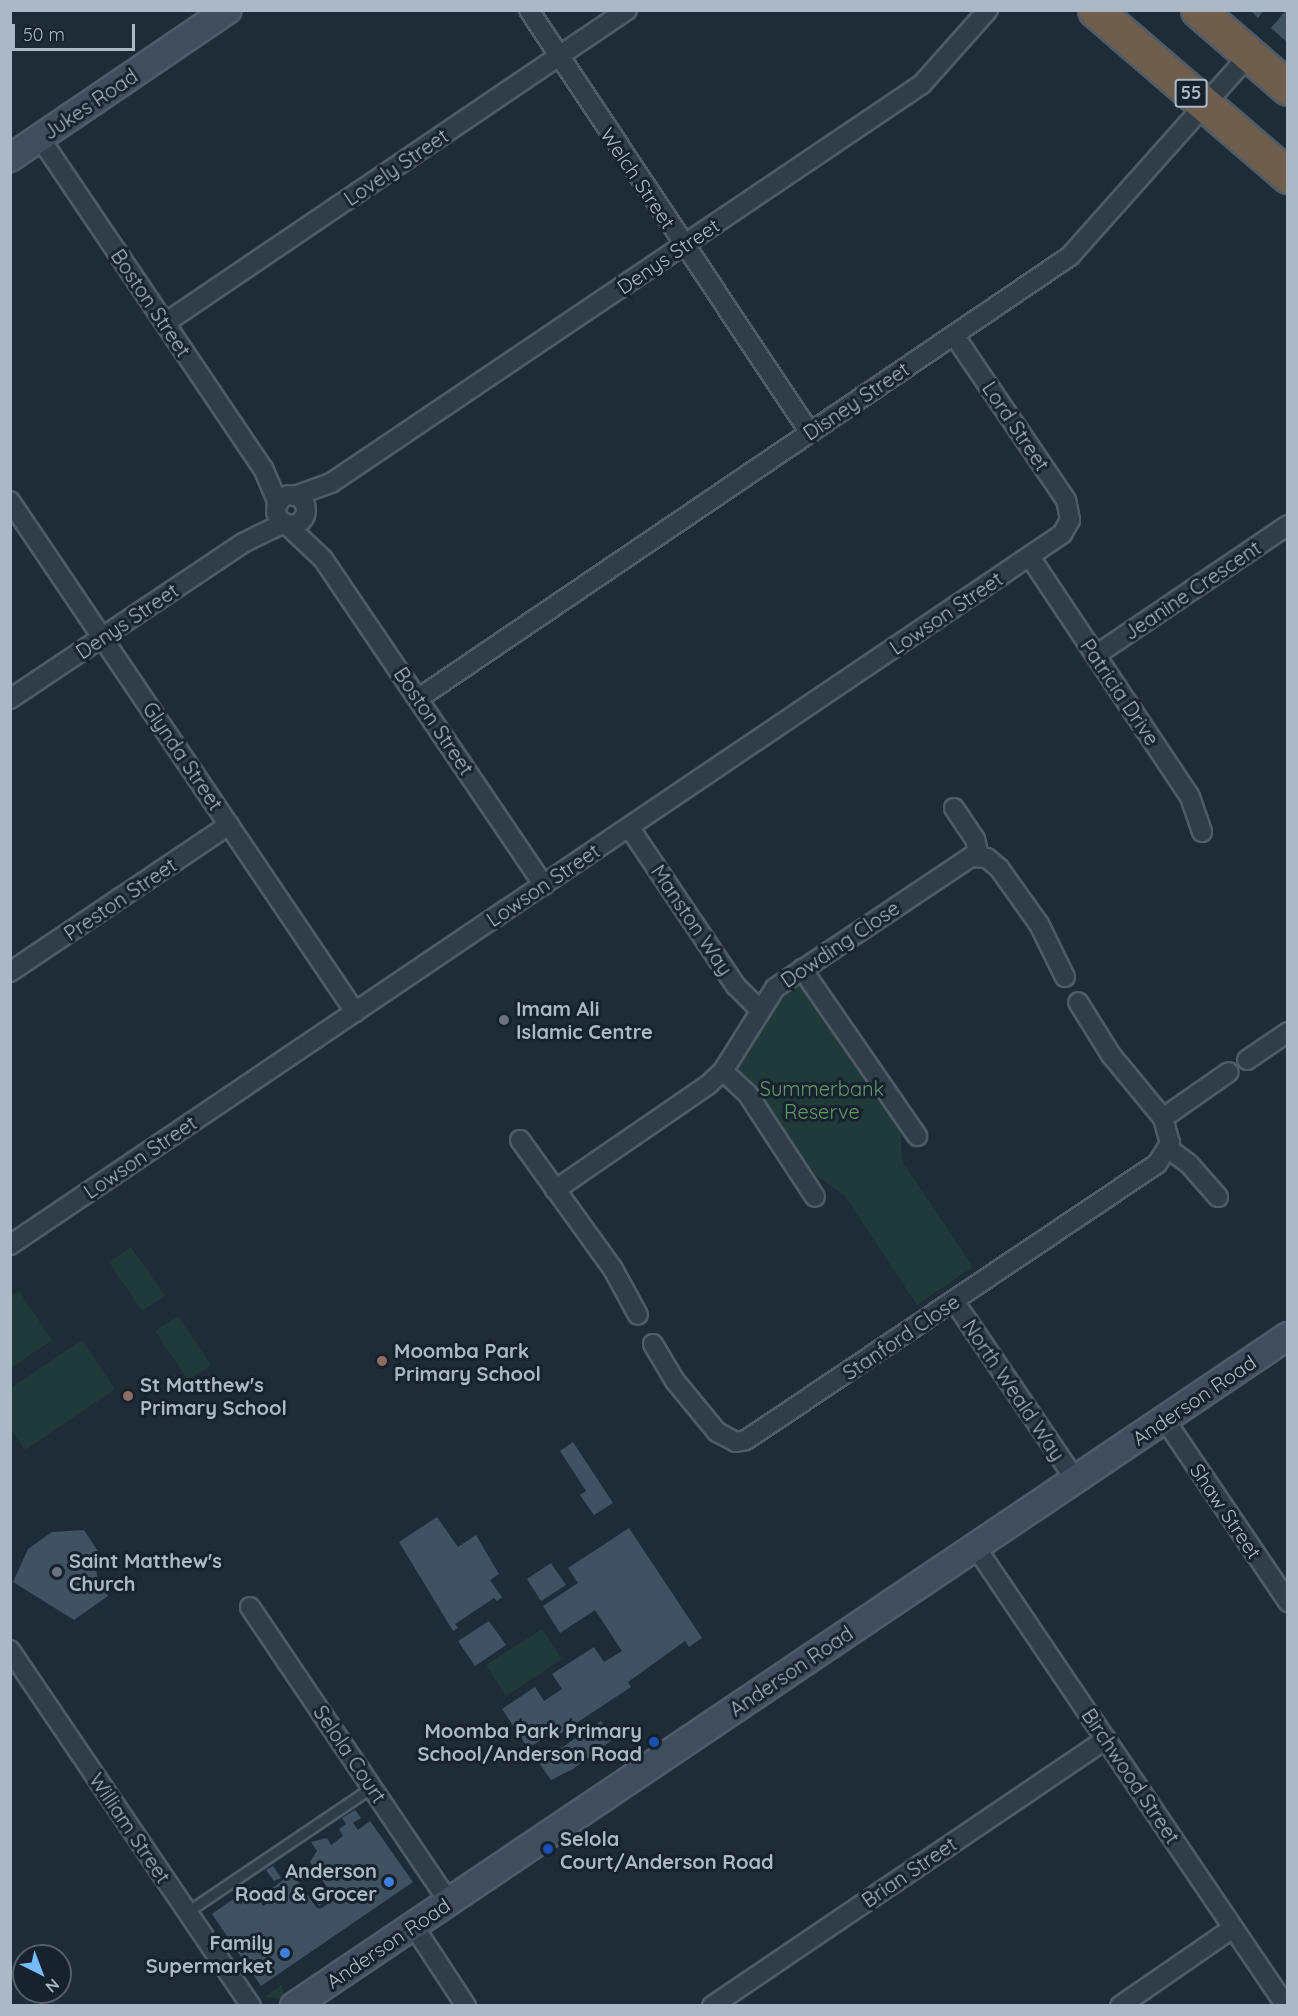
<!DOCTYPE html>
<style>
body{margin:0}
#map{position:relative;width:1298px;height:2016px;overflow:hidden;background:#1e2c38;font-family:Quicksand,sans-serif}
div>[style]{position:absolute}
[style*='--x']{left:calc(var(--x)*1px);top:calc(var(--y)*1px);width:calc(var(--w)*1px);rotate:calc(var(--a)*1deg)}
.green>*{inset:0;background:#203939}
.building>*{inset:0;background:#405261}
.roads{filter:drop-shadow(2px 0 #4f5b67) drop-shadow(-2px 0 #4f5b67) drop-shadow(0 2px #4f5b67) drop-shadow(0 -2px #4f5b67)}
.lane>*{height:9px;margin:-4.5px;padding:0 4.5px;transform-origin:4.5px;border-radius:4.5px;background:#313e49}
.street>*{height:18px;margin:-9px;padding:0 9px;transform-origin:9px;border-radius:9px;background:#313e49}
.street>.ring{margin:-9px;padding:0;box-sizing:content-box;background:none;border:18px solid #313e49;border-radius:50%}
.secondary>*{height:26px;margin:-13px;padding:0 13px;transform-origin:13px;border-radius:13px;background:#3f4d5c}
.highway>*{height:33px;margin:-16.5px;padding:0 16.5px;transform-origin:16.5px;border-radius:16.5px;background:#6f5e4d}
.dots>*{width:16px;height:16px;translate:-50% -50%;box-sizing:border-box;border:3px solid #17222d;border-radius:50%}
span{translate:-50% -50%;white-space:nowrap;text-align:center;line-height:1.15;-webkit-text-stroke:6px #17222d;paint-order:stroke}
.shield-label span{padding:2px 4px;background:#17222d;border:2px solid;border-radius:4px;-webkit-text-stroke-width:0}
.shield-label{font-size:18px;color:#abb8c6;font-weight:700}
.street-label{font-size:20px;color:#abb8c6}
.poi-label{font-size:20px;color:#abb8c6;font-weight:700}
.left{translate:0 -50%;text-align:left}
.right{translate:-100% -50%;text-align:right}
.park-label{font-size:20px;color:#619867}
.frame{position:absolute;inset:0;border:12px solid #abb8c6;pointer-events:none}
.north{position:absolute;left:12px;top:1944px;width:60px;height:60px;box-sizing:border-box;background:#17222d;border:2px solid #525e6a;border-radius:50%;rotate:138deg;font-size:16px;font-weight:700;line-height:24px;text-align:center;color:#abb8c6}
.north::after{content:'';display:block;margin:auto;width:21px;height:27px;background:#7bf;clip-path:polygon(50% 0,100% 100%,50% 72%,0 100%)}
.scale{position:absolute;left:12px;top:24px;width:123px;height:27px;box-sizing:border-box;border:3px solid #abb8c6;border-top:0;padding-left:8px;font-size:18px;line-height:21px;white-space:nowrap;color:#abb8c6;-webkit-text-stroke:4px #17222d;paint-order:stroke}
</style>
<div id="map">
<div class="green">
<div style="clip-path:polygon(793px 985px,803px 985px,900px 1122px,902px 1161px,973px 1267px,917px 1305px,845px 1196px,804px 1167px,738px 1077px,736px 1062px,776px 995px)"></div>
<div style="clip-path:polygon(131px 1247px,165px 1296px,142px 1311px,109px 1262px)"></div>
<div style="clip-path:polygon(19px 1291px,52px 1340px,11px 1368px,11px 1296px)"></div>
<div style="clip-path:polygon(178px 1316px,211px 1365px,188px 1380px,155px 1331px)"></div>
<div style="clip-path:polygon(82px 1340px,115px 1389px,25px 1450px,11px 1429px,11px 1388px)"></div>
<div style="clip-path:polygon(542px 1629px,562px 1659px,506px 1696px,486px 1665px)"></div>
<div style="clip-path:polygon(282px 1985px,284px 1999px,264px 1997px)"></div>
</div>
<div class="building">
<div style="clip-path:polygon(1250px 10px,1264px 10px,1258px 18px)"></div>
<div style="clip-path:polygon(1286px 10px,1288px 10px,1288px 43px,1271px 28px)"></div>
<div style="clip-path:polygon(573px 1442px,613px 1503px,594px 1515px,580px 1495px,586px 1491px,560px 1451px)"></div>
<div style="clip-path:polygon(437px 1517px,458px 1547px,476px 1535px,499px 1574px,490px 1580px,502px 1597px,497px 1601px,494px 1598px,455px 1624px,458px 1628px,453px 1631px,399px 1542px)"></div>
<div style="clip-path:polygon(629px 1528px,702px 1638px,689px 1647px,685px 1641px,628px 1682px,631px 1687px,552px 1739px,549px 1735px,528px 1748px,502px 1709px,535px 1687px,544px 1701px,562px 1689px,552px 1674px,594px 1647px,604px 1662px,622px 1651px,595px 1610px,560px 1633px,543px 1606px,578px 1583px,568px 1568px)"></div>
<div style="clip-path:polygon(84px 1530px,103px 1559px,95px 1564px,98px 1580px,108px 1596px,74px 1620px,13px 1582px,28px 1549px,52px 1532px)"></div>
<div style="clip-path:polygon(551px 1563px,566px 1585px,541px 1601px,527px 1579px)"></div>
<div style="clip-path:polygon(489px 1621px,506px 1645px,475px 1666px,458px 1641px)"></div>
<div style="clip-path:polygon(601px 1721px,613px 1739px,573px 1769px,551px 1780px,539px 1763px)"></div>
<div style="clip-path:polygon(355px 1810px,361px 1818px,353px 1823px,358px 1830px,370px 1821px,413px 1882px,261px 1986px,212px 1914px,250px 1887px,263px 1906px,276px 1897px,270px 1890px,292px 1873px,316px 1907px,320px 1909px,335px 1899px,310px 1862px,317px 1851px,311px 1842px,327px 1838px,331px 1845px,343px 1836px,339px 1829px,346px 1824px,342px 1818px)"></div>
<div style="clip-path:polygon(273px 1866px,281px 1878px,274px 1881px,266px 1870px)"></div>
<div style="clip-path:polygon(322px 1893px,327px 1900px,319px 1906px,314px 1898px)"></div>
</div>
<div class="roads">
<div class="lane">
<div style="--x:187;--y:1912;--w:223;--a:-34"></div>
</div>
<div class="street">
<div style="--x:529;--y:10;--w:508;--a:56.4"></div>
<div style="--x:40;--y:138;--w:398;--a:56"></div>
<div style="--x:263;--y:468;--w:39;--a:67"></div>
<div style="--x:165;--y:323;--w:558;--a:-34.12"></div>
<div class="ring" style="left:276px;top:495px;width:12px;height:12px"></div>
<div style="--x:295;--y:496;--w:38;--a:-20"></div>
<div style="--x:331;--y:483;--w:713;--a:-34.02"></div>
<div style="--x:922;--y:84;--w:99;--a:-48.3"></div>
<div style="--x:10;--y:501;--w:617;--a:55.97"></div>
<div style="--x:286;--y:524;--w:51;--a:43.4"></div>
<div style="--x:323;--y:559;--w:394;--a:55.9"></div>
<div style="--x:1030;--y:557;--w:288;--a:56.3"></div>
<div style="--x:1190;--y:797;--w:37;--a:71"></div>
<div style="--x:1096;--y:655;--w:232;--a:-34.1"></div>
<div style="--x:419;--y:698;--w:787;--a:-34.17"></div>
<div style="--x:1070;--y:256;--w:269;--a:-48.3"></div>
<div style="--x:10;--y:699;--w:280;--a:-33.8"></div>
<div style="--x:243;--y:543;--w:46;--a:-26"></div>
<div style="--x:954;--y:808;--w:37;--a:56"></div>
<div style="--x:975;--y:839;--w:17;--a:77"></div>
<div style="--x:629;--y:827;--w:192;--a:56.1"></div>
<div style="--x:736;--y:986;--w:33;--a:45"></div>
<div style="--x:802;--y:969;--w:203;--a:55.4"></div>
<div style="--x:10;--y:972;--w:264;--a:-33.9"></div>
<div style="--x:1247;--y:1060;--w:50;--a:-34.3"></div>
<div style="--x:723;--y:1071;--w:33;--a:43"></div>
<div style="--x:747;--y:1093;--w:124;--a:56.8"></div>
<div style="--x:1163;--y:1118;--w:80;--a:-34.9"></div>
<div style="--x:520;--y:1140;--w:159;--a:54.2"></div>
<div style="--x:613;--y:1269;--w:52;--a:61.5"></div>
<div style="--x:1169;--y:1149;--w:25;--a:37"></div>
<div style="--x:1189;--y:1164;--w:44;--a:48.7"></div>
<div style="--x:555;--y:1190;--w:187;--a:-34.5"></div>
<div style="--x:709;--y:1084;--w:19;--a:-43"></div>
<div style="--x:723;--y:1071;--w:98;--a:-57.9"></div>
<div style="--x:775;--y:988;--w:236;--a:-33.8"></div>
<div style="--x:971;--y:857;--w:16;--a:4"></div>
<div style="--x:987;--y:858;--w:16;--a:40"></div>
<div style="--x:999;--y:868;--w:69;--a:54.5"></div>
<div style="--x:1039;--y:924;--w:59;--a:63.9"></div>
<div style="--x:10;--y:1245;--w:1270;--a:-34.05"></div>
<div style="--x:1062;--y:534;--w:16;--a:-60"></div>
<div style="--x:1070;--y:520;--w:20;--a:-101"></div>
<div style="--x:1066;--y:500;--w:199;--a:-124.2"></div>
<div style="--x:954;--y:1301;--w:215;--a:55.8"></div>
<div style="--x:653;--y:1344;--w:43;--a:59.3"></div>
<div style="--x:675;--y:1381;--w:66;--a:50.5"></div>
<div style="--x:717;--y:1432;--w:21;--a:28"></div>
<div style="--x:736;--y:1442;--w:10;--a:-11"></div>
<div style="--x:746;--y:1440;--w:495;--a:-33.9"></div>
<div style="--x:1157;--y:1164;--w:25;--a:-58"></div>
<div style="--x:1170;--y:1143;--w:26;--a:-106"></div>
<div style="--x:1163;--y:1118;--w:82;--a:-129.5"></div>
<div style="--x:1111;--y:1055;--w:62;--a:-121.9"></div>
<div style="--x:1165;--y:1420;--w:220;--a:55.9"></div>
<div style="--x:975;--y:1546;--w:555;--a:55.94"></div>
<div style="--x:250;--y:1607;--w:356;--a:56"></div>
<div style="--x:10;--y:1650;--w:430;--a:55.9"></div>
<div style="--x:413;--y:1925;--w:97;--a:56.8"></div>
<div style="--x:712;--y:2006;--w:476;--a:-34.1"></div>
<div style="--x:1120;--y:2006;--w:137;--a:-34.6"></div>
</div>
<div class="secondary">
<div style="--x:10;--y:158;--w:263;--a:-34.2"></div>
<div style="--x:294;--y:2006;--w:1199;--a:-33.98"></div>
</div>
<div class="highway">
<div style="--x:1095;--y:10;--w:255;--a:40.7"></div>
<div style="--x:1198;--y:10;--w:119;--a:40.9"></div>
</div>
</div>
<div class="dots">
<div style="left:504px;top:1020px;background:#6b7280"></div>
<div style="left:382px;top:1361px;background:#8d6e63"></div>
<div style="left:128px;top:1396px;background:#8d6e63"></div>
<div style="left:57px;top:1572px;background:#6b7280"></div>
<div style="left:654px;top:1742px;background:#1a4fb4"></div>
<div style="left:548px;top:1849px;background:#1a4fb4"></div>
<div style="left:389px;top:1882px;background:#3f7fe0"></div>
<div style="left:285px;top:1953px;background:#3f7fe0"></div>
</div>
<div class="shield-label">
<span style="left:1191px;top:93px">55</span>
</div>
<div class="street-label">
<span style="left:90px;top:104px;rotate:-34deg">Jukes Road</span>
<span style="left:396px;top:167px;rotate:-34deg">Lovely Street</span>
<span style="left:638px;top:178px;rotate:56deg">Welch Street</span>
<span style="left:668px;top:256px;rotate:-34deg">Denys Street</span>
<span style="left:151px;top:303px;rotate:56deg">Boston Street</span>
<span style="left:856px;top:401px;rotate:-34deg">Disney Street</span>
<span style="left:1016px;top:426px;rotate:56deg">Lord Street</span>
<span style="left:1192px;top:590px;rotate:-34deg">Jeanine Crescent</span>
<span style="left:946px;top:613px;rotate:-34deg">Lowson Street</span>
<span style="left:127px;top:621px;rotate:-34deg">Denys Street</span>
<span style="left:1120px;top:692px;rotate:56deg">Patricia Drive</span>
<span style="left:434px;top:721px;rotate:56deg">Boston Street</span>
<span style="left:183px;top:756px;rotate:56deg">Glynda Street</span>
<span style="left:543px;top:885px;rotate:-34deg">Lowson Street</span>
<span style="left:120px;top:899px;rotate:-34deg">Preston Street</span>
<span style="left:692px;top:920px;rotate:56deg">Manston Way</span>
<span style="left:840px;top:944px;rotate:-34deg">Dowding Close</span>
<span style="left:140px;top:1157px;rotate:-34deg">Lowson Street</span>
<span style="left:901px;top:1337px;rotate:-34deg">Stanford Close</span>
<span style="left:1014px;top:1390px;rotate:56deg">North Weald Way</span>
<span style="left:1194px;top:1400px;rotate:-34deg">Anderson Road</span>
<span style="left:1226px;top:1511px;rotate:56deg">Shaw Street</span>
<span style="left:791px;top:1671px;rotate:-34deg">Anderson Road</span>
<span style="left:350px;top:1754px;rotate:56deg">Selola Court</span>
<span style="left:1131px;top:1776px;rotate:56deg">Birchwood Street</span>
<span style="left:130px;top:1828px;rotate:56deg">William Street</span>
<span style="left:909px;top:1872px;rotate:-34deg">Brian Street</span>
<span style="left:388px;top:1943px;rotate:-34deg">Anderson Road</span>
</div>
<div class="poi-label">
<span class="left" style="left:516px;top:1020px">Imam Ali<br>Islamic Centre</span>
<span class="left" style="left:394px;top:1362px">Moomba Park<br>Primary School</span>
<span class="left" style="left:140px;top:1396px">St Matthew's<br>Primary School</span>
<span class="left" style="left:69px;top:1572px">Saint Matthew's<br>Church</span>
<span class="right" style="left:642px;top:1742px">Moomba Park Primary<br>School/Anderson Road</span>
<span class="left" style="left:560px;top:1850px">Selola<br>Court/Anderson Road</span>
<span class="right" style="left:377px;top:1882px">Anderson<br>Road &amp; Grocer</span>
<span class="right" style="left:273px;top:1954px">Family<br>Supermarket</span>
</div>
<div class="park-label">
<span style="left:822px;top:1100px">Summerbank<br>Reserve</span>
</div>
<div class="frame"></div>
<div class="north">N</div>
<div class="scale">50 m</div>
</div>
